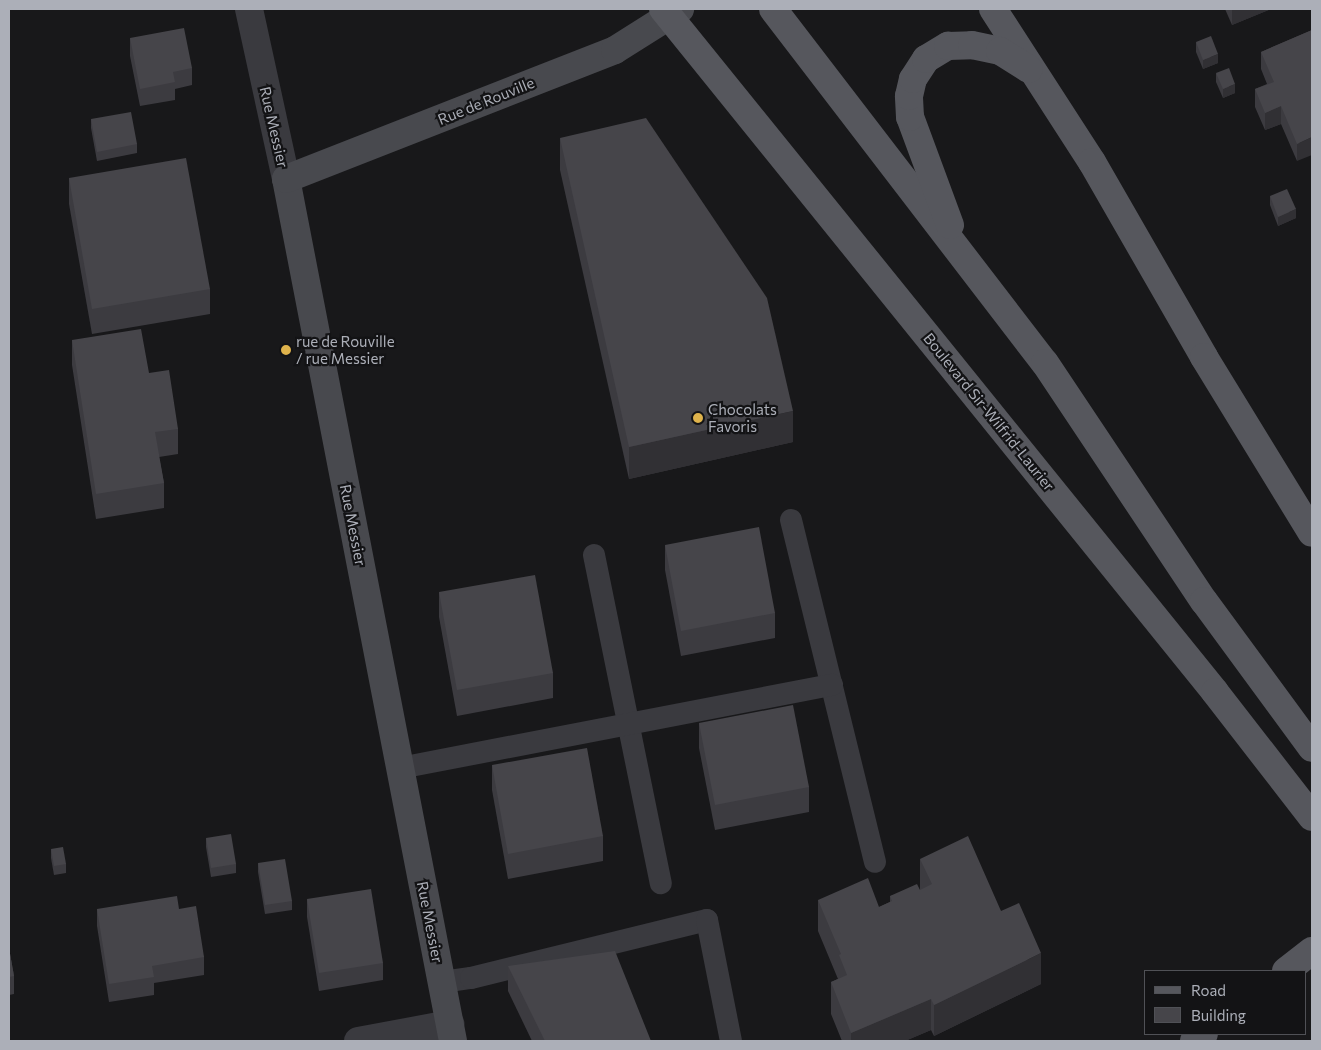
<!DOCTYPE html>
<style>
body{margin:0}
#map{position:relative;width:1321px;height:1050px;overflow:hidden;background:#18181a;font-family:Commissioner,sans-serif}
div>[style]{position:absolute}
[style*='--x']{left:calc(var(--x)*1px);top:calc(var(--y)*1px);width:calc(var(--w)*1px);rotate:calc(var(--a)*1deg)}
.lane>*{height:22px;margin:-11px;padding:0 11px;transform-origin:11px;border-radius:11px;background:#3a3a3f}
.street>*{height:28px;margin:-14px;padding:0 14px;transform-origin:14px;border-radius:14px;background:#3a3a3f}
.secondary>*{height:28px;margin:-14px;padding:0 14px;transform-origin:14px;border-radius:14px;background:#48494e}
.primary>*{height:28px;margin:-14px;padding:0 14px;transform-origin:14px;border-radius:14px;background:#56575d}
.wall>*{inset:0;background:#3c3b40}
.shaded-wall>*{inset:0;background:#313034}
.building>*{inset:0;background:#46454a}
.dots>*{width:14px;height:14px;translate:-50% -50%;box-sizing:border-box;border:2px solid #131315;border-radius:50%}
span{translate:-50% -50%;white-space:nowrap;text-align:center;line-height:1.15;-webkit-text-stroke:4.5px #131315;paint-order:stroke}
.street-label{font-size:15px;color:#acafb8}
.poi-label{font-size:15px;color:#acafb8}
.left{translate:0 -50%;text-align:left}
.frame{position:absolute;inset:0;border:10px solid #acafb8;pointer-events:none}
.legend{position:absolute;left:1144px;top:970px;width:162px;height:65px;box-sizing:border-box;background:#131315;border:1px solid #505156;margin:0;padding:6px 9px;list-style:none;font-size:15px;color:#acafb8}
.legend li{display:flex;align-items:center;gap:10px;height:25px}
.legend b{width:25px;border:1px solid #505156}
</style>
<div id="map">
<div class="lane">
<div style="--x:791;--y:520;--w:352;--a:76.2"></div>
<div style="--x:594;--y:555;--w:335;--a:78.5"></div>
<div style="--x:400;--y:768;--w:440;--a:-10.9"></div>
<div style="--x:442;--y:982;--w:29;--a:-8"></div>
<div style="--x:471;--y:978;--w:243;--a:-13.8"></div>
<div style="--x:707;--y:920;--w:123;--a:78.8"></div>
</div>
<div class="street">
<div style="--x:249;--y:9;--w:174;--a:77.7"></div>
<div style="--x:358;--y:1041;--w:94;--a:-10.5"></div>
</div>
<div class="secondary">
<div style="--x:453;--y:1041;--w:878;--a:-100.96"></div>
<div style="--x:286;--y:179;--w:353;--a:-21.4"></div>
<div style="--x:615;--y:50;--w:77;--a:-32.2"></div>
</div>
<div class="primary">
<div style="--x:663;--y:9;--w:878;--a:51.05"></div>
<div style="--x:1215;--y:692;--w:158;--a:52.2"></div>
<div style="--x:773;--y:9;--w:446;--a:52.5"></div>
<div style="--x:1045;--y:363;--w:286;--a:56.3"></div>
<div style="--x:1204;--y:601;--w:182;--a:53.7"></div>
<div style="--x:993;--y:9;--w:182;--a:57.1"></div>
<div style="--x:1092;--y:162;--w:225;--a:60.1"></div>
<div style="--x:1204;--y:357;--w:206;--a:58.5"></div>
<div style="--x:950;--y:225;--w:115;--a:-110.3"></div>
<div style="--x:910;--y:117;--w:21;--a:-93"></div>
<div style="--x:909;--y:96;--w:17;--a:-77"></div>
<div style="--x:913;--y:79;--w:24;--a:-57"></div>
<div style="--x:926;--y:59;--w:26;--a:-31"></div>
<div style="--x:948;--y:46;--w:24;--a:-2"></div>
<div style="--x:972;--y:45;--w:29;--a:12"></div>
<div style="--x:1000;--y:51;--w:34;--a:32"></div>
<div style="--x:1286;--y:971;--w:33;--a:-38"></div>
<div style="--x:1194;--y:1041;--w:12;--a:-35"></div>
</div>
<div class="wall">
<div style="clip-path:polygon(1225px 9px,1271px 9px,1232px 25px)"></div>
<div style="clip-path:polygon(1312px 30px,1297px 161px,1281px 124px,1265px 130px,1255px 107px,1255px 89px,1267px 84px,1261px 69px,1261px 52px)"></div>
<div style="clip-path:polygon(130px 38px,192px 68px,192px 85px,175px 89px,175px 100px,140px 106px,130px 56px)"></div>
<div style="clip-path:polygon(1196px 42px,1218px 63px,1203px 69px,1196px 52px)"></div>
<div style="clip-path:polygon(1216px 73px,1235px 93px,1223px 98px,1216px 82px)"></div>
<div style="clip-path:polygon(91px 119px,137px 144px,137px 153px,97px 161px,91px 128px)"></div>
<div style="clip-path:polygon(560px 138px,793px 442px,629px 479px,560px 170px)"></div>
<div style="clip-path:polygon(69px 178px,210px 289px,210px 314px,92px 334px,69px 204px)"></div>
<div style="clip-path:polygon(1270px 196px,1296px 218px,1278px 226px,1270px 205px)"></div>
<div style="clip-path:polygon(72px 340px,149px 373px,178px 429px,178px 454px,159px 457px,164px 483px,164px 508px,96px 519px,72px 365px)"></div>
<div style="clip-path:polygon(665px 545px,775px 613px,775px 638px,681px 656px,665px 570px)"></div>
<div style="clip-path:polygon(439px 592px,553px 673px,553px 698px,457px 716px,439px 617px)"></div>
<div style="clip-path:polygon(699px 723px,809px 787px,809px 812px,715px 830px,699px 748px)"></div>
<div style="clip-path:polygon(492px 765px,603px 836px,603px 861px,508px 879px,492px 790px)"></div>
<div style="clip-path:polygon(206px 838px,236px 864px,236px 873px,211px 877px,206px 847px)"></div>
<div style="clip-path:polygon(51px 849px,66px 864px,66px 873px,54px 875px,51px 858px)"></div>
<div style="clip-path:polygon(920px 859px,1001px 911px,1041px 984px,934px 1036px,931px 1030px,905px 1041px,842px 1041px,831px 1014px,831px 982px,838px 979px,818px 931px,818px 900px,879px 907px,890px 902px,890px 896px,920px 890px)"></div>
<div style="clip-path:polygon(258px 863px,292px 901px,292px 910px,265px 914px,258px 872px)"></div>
<div style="clip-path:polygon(307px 899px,383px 963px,383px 980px,319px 991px,307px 917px)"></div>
<div style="clip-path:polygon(97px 909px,179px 909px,204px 957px,204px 975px,154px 983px,154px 995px,109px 1002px,97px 926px)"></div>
<div style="clip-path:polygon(9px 948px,14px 976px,14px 994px,9px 995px)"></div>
<div style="clip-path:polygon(508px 966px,651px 1041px,532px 1041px,508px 991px)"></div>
</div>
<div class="shaded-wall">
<div style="clip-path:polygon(1232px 9px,1271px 9px,1232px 25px)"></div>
<div style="clip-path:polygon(1218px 54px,1218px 63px,1203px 69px,1203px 60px)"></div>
<div style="clip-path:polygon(1235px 84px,1235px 93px,1223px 98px,1223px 89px)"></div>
<div style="clip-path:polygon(1281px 106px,1281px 124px,1265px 130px,1265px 113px)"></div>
<div style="clip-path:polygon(1312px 137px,1312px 155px,1297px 161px,1297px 144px)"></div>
<div style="clip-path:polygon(1296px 209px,1296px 218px,1278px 226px,1278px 217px)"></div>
<div style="clip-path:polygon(793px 411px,793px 442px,629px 479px,629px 447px)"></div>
<div style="clip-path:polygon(1041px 953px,1041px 984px,934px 1036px,934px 1005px)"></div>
<div style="clip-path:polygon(931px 999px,931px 1030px,905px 1041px,851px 1041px,851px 1033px)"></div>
</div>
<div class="building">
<div style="clip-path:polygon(184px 28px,192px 68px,173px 72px,175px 82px,140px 89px,130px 38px)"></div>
<div style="clip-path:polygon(1312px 30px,1312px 137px,1297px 144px,1281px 106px,1265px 113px,1255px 89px,1274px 82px,1261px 52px)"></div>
<div style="clip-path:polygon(1211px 36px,1218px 54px,1203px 60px,1196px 42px)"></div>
<div style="clip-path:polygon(1229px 68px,1235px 84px,1223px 89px,1216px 73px)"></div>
<div style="clip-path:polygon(131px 112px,137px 144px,97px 152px,91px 119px)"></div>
<div style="clip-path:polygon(646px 118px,767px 298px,793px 411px,629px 447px,560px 138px)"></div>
<div style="clip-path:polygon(186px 158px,210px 289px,92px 309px,69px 178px)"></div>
<div style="clip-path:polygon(1287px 189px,1296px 209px,1278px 217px,1270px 196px)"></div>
<div style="clip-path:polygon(141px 329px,149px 373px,169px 370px,178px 429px,155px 432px,164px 483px,96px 494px,72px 340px)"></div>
<div style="clip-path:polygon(759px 527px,775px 613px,681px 631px,665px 545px)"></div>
<div style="clip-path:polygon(535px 575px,553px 673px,457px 690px,439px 592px)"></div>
<div style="clip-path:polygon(793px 705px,809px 787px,715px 805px,699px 723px)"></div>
<div style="clip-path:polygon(587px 748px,603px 836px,508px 854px,492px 765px)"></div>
<div style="clip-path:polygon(231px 834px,236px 864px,211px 868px,206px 838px)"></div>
<div style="clip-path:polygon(968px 836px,1001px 911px,1019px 903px,1041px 953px,934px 1005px,931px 999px,851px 1033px,831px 982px,847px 975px,839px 955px,841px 954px,818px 900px,868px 878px,879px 907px,892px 901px,890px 896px,917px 884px,920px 890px,932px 884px,920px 859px)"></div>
<div style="clip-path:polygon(63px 847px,66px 864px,54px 866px,51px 849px)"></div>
<div style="clip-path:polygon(285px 859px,292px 901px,265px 905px,258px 863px)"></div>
<div style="clip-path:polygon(371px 889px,383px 963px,319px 973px,307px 899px)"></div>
<div style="clip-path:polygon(177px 896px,179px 909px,196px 906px,204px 957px,152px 966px,154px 977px,109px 984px,97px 909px)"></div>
<div style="clip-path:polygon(9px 948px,14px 976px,9px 977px)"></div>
<div style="clip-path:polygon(615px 951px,651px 1041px,545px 1041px,508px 966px)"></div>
</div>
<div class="dots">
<div style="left:286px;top:350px;background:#dfb34c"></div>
<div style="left:698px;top:418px;background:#dfb34c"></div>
</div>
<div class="street-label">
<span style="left:486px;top:101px;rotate:-22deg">Rue de Rouville</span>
<span style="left:274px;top:127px;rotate:77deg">Rue Messier</span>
<span style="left:989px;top:412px;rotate:51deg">Boulevard Sir-Wilfrid-Laurier</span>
<span style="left:353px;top:525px;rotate:79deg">Rue Messier</span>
<span style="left:430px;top:922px;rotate:79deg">Rue Messier</span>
</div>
<div class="poi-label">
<span class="left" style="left:296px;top:350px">rue de Rouville<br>/ rue Messier</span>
<span class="left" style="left:708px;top:418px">Chocolats<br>Favoris</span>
</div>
<div class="frame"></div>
<ul class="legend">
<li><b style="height:6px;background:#56575d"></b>Road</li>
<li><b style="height:14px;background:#46454a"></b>Building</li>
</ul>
</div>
